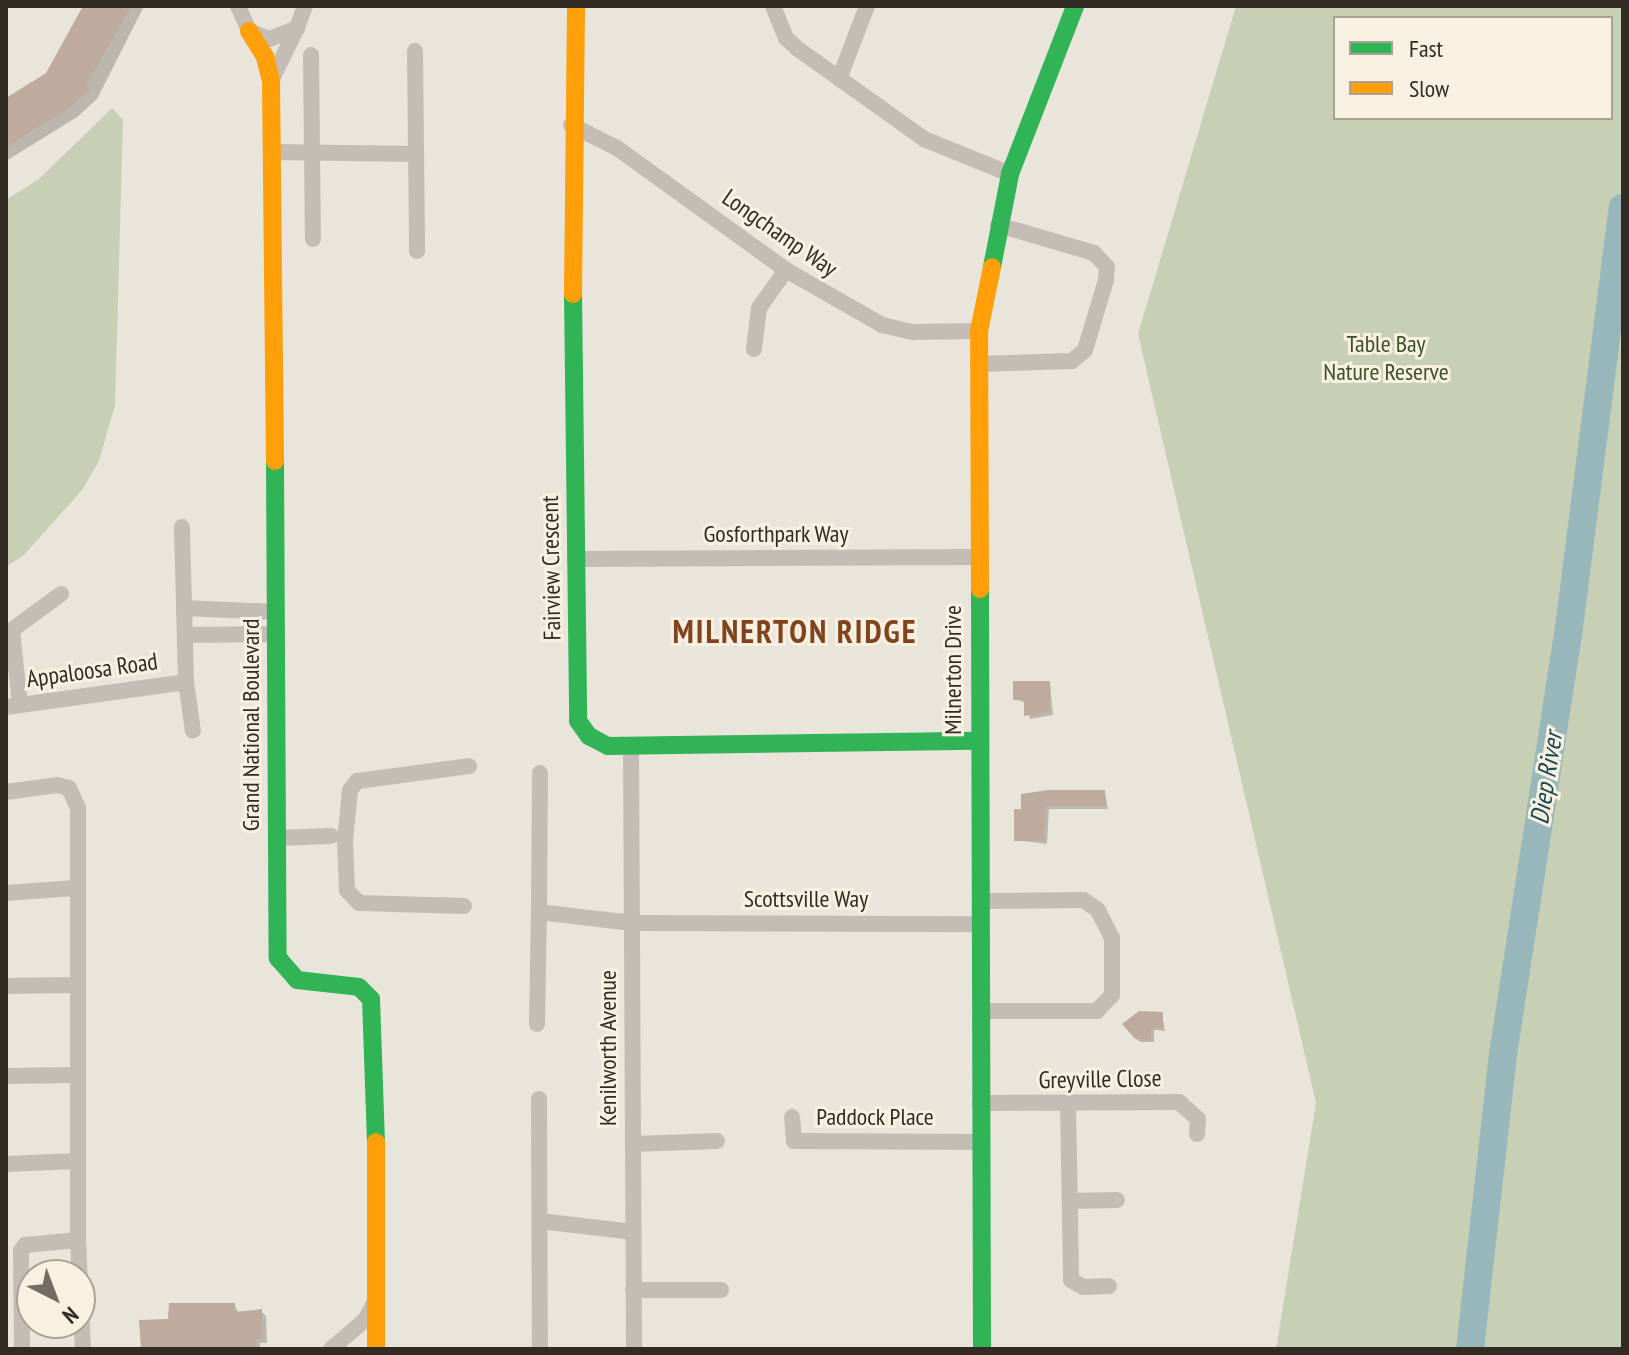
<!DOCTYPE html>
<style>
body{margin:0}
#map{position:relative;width:1629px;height:1355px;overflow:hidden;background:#eae5db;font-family:"PT Sans Narrow",sans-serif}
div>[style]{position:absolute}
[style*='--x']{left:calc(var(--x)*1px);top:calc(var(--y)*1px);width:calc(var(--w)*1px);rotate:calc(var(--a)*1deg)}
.green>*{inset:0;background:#c7d0b5}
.shadow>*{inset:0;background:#0003}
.river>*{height:28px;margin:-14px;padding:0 14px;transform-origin:14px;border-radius:14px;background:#98b7bb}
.building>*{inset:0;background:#beab9d}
.street>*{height:16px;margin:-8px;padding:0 8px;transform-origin:8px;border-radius:8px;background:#c3bdb5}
.fast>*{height:18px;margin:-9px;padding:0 9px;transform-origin:9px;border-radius:9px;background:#30b455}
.slow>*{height:18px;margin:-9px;padding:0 9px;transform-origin:9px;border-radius:9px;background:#ff9f0a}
span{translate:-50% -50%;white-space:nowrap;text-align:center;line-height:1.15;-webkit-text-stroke:6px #f8f1e1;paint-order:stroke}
.street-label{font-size:24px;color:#322b24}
.park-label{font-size:24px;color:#3c5028}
.water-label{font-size:26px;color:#1b4853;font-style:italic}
.district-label{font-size:32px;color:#81431e;font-weight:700;letter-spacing:2px}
.frame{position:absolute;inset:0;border:8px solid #322b24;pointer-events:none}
.legend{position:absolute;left:1333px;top:16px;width:280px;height:104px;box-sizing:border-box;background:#f8f1e1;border:2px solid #a9a295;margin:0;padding:10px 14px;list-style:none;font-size:24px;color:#322b24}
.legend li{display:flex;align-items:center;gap:16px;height:40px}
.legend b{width:40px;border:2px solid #a9a295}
.north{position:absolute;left:16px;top:1259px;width:80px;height:80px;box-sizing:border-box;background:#f8f1e1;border:2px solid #a9a295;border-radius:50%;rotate:138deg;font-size:22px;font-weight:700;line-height:32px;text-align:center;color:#322b24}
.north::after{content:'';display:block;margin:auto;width:28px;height:36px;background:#726c64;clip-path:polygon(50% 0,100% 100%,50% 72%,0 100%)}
</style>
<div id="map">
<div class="green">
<div style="clip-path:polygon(evenodd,1236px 6px,1623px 6px,1623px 1349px,1276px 1349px,1316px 1103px,1138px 334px,1236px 6px,1611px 18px,1611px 118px,1335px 118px,1335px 18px,1611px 18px)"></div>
<div style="clip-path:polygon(112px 108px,123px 120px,115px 405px,99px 461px,83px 489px,24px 555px,6px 567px,6px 200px,39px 179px)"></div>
</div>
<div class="shadow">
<div style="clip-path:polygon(85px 6px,144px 6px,97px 99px,77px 117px,6px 161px,6px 100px,47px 74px)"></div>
<div style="clip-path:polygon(1050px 683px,1053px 715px,1030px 719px,1026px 703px,1015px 699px)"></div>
<div style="clip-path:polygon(1105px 792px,1108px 809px,1049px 809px,1047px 844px,1016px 840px,1016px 811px)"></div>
<div style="clip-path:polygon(1162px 1014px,1165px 1031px,1154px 1030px,1154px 1042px,1140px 1042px,1136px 1038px)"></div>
<div style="clip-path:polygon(234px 1305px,239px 1313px,261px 1311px,266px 1316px,267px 1343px,260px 1343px,260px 1349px,232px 1349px)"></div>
</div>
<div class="river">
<div style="--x:1470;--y:1349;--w:297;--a:-83.6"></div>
<div style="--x:1503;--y:1054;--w:424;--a:-81.2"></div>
<div style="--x:1568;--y:635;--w:431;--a:-82.7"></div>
</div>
<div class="building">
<div style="clip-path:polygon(83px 6px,131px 6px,86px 86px,90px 89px,68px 109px,6px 147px,6px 98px,46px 73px)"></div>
<div style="clip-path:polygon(1013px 681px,1050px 681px,1050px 712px,1024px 716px,1024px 700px,1013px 700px)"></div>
<div style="clip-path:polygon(1048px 790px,1105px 790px,1105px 806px,1046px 806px,1044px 841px,1014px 841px,1014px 809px,1021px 809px,1021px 794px)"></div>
<div style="clip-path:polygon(1139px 1011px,1163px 1012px,1163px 1028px,1151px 1028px,1151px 1040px,1135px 1039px,1122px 1024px)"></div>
<div style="clip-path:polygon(169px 1303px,235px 1303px,235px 1312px,262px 1309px,262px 1339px,256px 1339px,256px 1349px,141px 1349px,139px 1320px,168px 1319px)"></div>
</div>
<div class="street">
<div style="--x:238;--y:6;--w:27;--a:66"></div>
<div style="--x:249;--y:31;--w:22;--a:22"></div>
<div style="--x:269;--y:39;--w:30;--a:-21"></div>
<div style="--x:297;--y:28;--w:23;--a:-70"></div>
<div style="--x:773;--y:6;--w:35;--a:68"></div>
<div style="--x:786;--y:38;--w:16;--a:43"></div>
<div style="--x:798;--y:49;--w:155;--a:35.5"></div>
<div style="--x:924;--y:139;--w:93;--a:22.1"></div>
<div style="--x:415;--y:51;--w:200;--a:89.4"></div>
<div style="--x:311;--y:55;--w:184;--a:89.4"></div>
<div style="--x:839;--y:79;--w:78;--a:-69"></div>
<div style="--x:271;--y:81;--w:57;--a:-63.9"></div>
<div style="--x:571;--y:125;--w:51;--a:26.6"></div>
<div style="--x:617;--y:148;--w:208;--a:35.8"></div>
<div style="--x:786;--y:270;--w:111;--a:29.8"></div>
<div style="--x:882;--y:325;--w:32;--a:13"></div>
<div style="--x:913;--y:332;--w:66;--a:-0.9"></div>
<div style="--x:274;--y:152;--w:140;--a:0.8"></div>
<div style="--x:754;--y:349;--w:41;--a:-83"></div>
<div style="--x:759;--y:308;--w:47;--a:-54.6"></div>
<div style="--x:978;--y:364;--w:94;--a:-1.8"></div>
<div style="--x:1072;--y:361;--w:17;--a:-40"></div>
<div style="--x:1085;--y:350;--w:73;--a:-73.3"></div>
<div style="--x:1106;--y:280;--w:13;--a:-86"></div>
<div style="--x:1107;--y:267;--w:19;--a:-133"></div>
<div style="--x:1094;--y:253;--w:100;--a:-163.7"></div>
<div style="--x:575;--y:559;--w:404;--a:-0.3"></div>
<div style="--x:184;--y:608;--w:90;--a:2.5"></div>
<div style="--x:185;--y:635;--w:88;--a:-0.7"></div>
<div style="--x:186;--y:682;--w:49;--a:81.9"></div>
<div style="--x:20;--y:705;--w:75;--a:-96.1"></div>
<div style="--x:12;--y:630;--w:61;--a:-36.3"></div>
<div style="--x:6;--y:707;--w:182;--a:-7.9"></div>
<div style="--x:186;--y:682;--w:155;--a:-91.5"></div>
<div style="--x:631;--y:746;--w:603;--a:89.71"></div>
<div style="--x:6;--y:792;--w:51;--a:-7.8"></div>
<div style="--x:57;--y:785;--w:12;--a:14"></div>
<div style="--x:69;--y:788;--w:22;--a:66"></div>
<div style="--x:78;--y:808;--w:432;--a:90"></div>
<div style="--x:276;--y:838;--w:55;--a:-2.1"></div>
<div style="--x:6;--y:893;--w:69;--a:-4.1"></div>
<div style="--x:464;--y:906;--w:105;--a:-178.4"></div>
<div style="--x:359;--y:903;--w:18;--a:-133"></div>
<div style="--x:347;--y:890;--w:49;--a:-92.3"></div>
<div style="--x:345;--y:841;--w:51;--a:-84.4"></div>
<div style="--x:350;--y:790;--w:11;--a:-52"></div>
<div style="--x:357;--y:781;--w:113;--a:-7.6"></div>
<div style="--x:539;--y:912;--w:139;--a:-89.6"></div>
<div style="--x:6;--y:986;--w:69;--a:-0.8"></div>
<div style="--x:980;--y:1011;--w:117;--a:0"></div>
<div style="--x:1097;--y:1011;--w:22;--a:-47"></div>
<div style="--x:1112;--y:995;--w:57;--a:-90"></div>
<div style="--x:1112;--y:938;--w:31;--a:-117"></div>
<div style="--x:1098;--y:910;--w:18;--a:-146"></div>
<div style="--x:1083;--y:900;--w:103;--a:179.4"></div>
<div style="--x:537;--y:1024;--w:112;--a:-89"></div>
<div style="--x:539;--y:912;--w:94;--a:6.7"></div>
<div style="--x:632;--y:923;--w:348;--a:0.2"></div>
<div style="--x:6;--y:1076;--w:70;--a:-0.8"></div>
<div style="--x:539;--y:1099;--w:250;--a:89.8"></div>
<div style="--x:980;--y:1103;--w:199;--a:-0.3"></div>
<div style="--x:1179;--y:1102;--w:25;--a:42"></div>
<div style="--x:1198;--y:1119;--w:15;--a:94"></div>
<div style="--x:1068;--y:1104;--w:176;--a:89"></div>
<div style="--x:1071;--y:1280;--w:14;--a:30"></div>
<div style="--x:1083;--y:1287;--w:26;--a:-2"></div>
<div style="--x:792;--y:1117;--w:24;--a:85"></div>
<div style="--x:794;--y:1141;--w:187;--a:0.3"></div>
<div style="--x:633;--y:1144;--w:84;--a:-2"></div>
<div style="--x:6;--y:1164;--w:71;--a:-2.4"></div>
<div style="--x:1070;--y:1201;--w:47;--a:-1.2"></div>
<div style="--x:540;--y:1221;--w:94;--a:6.7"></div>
<div style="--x:633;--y:1290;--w:88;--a:0"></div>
<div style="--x:22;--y:1349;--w:98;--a:-90.6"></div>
<div style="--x:21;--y:1251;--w:7;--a:-56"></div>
<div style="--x:25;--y:1245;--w:53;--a:-5.4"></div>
<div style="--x:78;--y:1240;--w:109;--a:87.4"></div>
<div style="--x:331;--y:1349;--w:45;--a:-40.5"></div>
<div style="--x:365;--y:1320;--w:21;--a:-62"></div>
</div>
<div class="fast">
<div style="--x:992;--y:267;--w:95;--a:-79"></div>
<div style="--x:1010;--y:174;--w:180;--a:-68.8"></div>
<div style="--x:573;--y:294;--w:427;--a:89.3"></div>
<div style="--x:578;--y:721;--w:19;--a:54"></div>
<div style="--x:589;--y:736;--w:21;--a:28"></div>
<div style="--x:608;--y:746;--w:369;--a:-0.8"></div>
<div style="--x:275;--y:461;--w:497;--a:89.7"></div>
<div style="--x:278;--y:958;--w:29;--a:49"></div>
<div style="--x:297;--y:980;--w:62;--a:6.4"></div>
<div style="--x:359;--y:987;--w:17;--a:45"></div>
<div style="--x:371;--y:999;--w:143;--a:88"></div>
<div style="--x:980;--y:589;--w:760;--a:89.85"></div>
</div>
<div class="slow">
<div style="--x:249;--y:31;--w:31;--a:58"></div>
<div style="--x:265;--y:57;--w:25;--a:76"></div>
<div style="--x:271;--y:81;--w:380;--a:89.4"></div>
<div style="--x:573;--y:294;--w:288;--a:-89.4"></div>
<div style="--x:980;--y:589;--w:258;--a:-90.2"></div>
<div style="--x:979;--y:331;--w:65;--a:-78.5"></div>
<div style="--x:376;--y:1142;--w:207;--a:90"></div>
</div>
<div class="street-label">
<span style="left:780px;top:233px;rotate:35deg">Longchamp Way</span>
<span style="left:776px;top:534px">Gosforthpark Way</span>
<span style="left:551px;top:568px;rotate:-91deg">Fairview Crescent</span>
<span style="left:92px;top:670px;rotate:-8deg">Appaloosa Road</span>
<span style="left:953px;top:670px;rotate:-90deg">Milnerton Drive</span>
<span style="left:251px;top:725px;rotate:-90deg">Grand National Boulevard</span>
<span style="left:806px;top:899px">Scottsville Way</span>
<span style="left:608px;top:1048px;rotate:-90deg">Kenilworth Avenue</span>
<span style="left:1100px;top:1079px;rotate:-1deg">Greyville Close</span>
<span style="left:875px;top:1117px">Paddock Place</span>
</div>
<div class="park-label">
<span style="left:1386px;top:358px">Table Bay<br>Nature Reserve</span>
</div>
<div class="water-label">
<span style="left:1546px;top:778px;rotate:-81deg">Diep River</span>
</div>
<div class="district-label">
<span style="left:795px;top:631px">MILNERTON RIDGE</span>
</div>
<div class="frame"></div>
<ul class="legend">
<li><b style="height:10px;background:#30b455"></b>Fast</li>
<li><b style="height:10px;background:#ff9f0a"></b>Slow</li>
</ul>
<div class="north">N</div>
</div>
